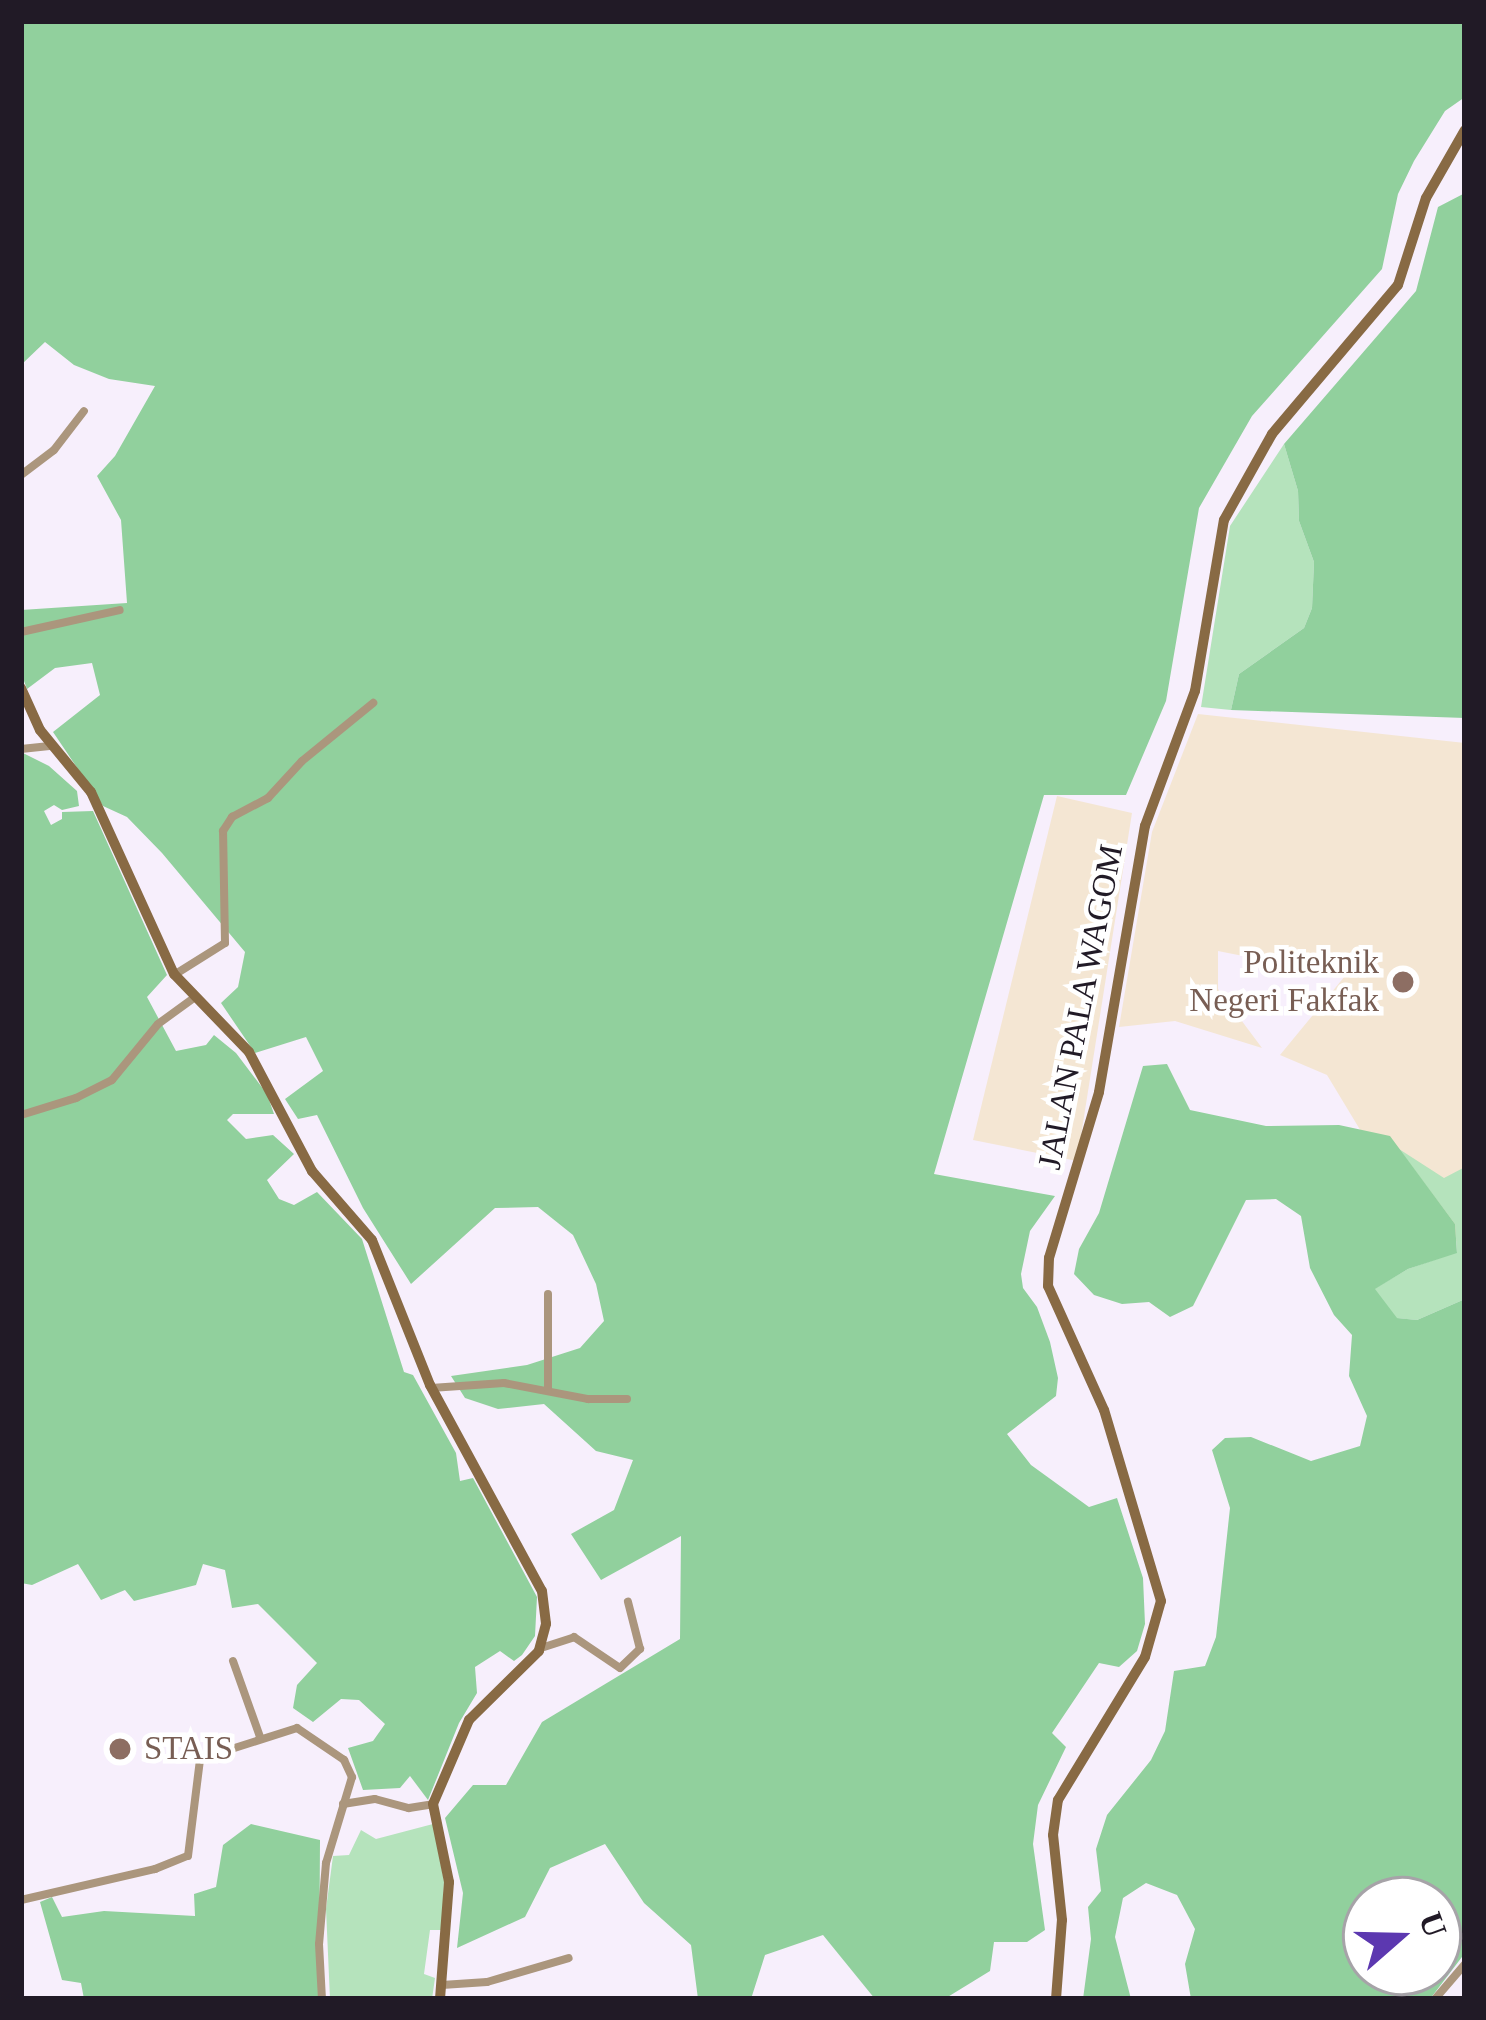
<!DOCTYPE html>
<style>
body{margin:0}
#map{position:relative;width:1486px;height:2020px;overflow:hidden;background:#f7effc;font-family:"Times New Roman",serif}
div>[style]{position:absolute}
[style*='--x']{left:calc(var(--x)*1px);top:calc(var(--y)*1px);width:calc(var(--w)*1px);rotate:calc(var(--a)*1deg)}
.education>*{inset:0;background:#f4e6d3}
.green>*{inset:0;background:#b5e3bc}
.forest>*{inset:0;background:#91d09d}
.minor>*{height:8px;margin:-4px;padding:0 4px;transform-origin:4px;border-radius:4px;background:#ab967d}
.secondary>*{height:10px;margin:-5px;padding:0 5px;transform-origin:5px;border-radius:5px;background:#886a44}
.dots>*{width:33px;height:33px;translate:-50% -50%;box-sizing:border-box;border:6px solid #fff;border-radius:50%}
span{translate:-50% -50%;white-space:nowrap;text-align:center;line-height:1.15;-webkit-text-stroke:9px #fff;paint-order:stroke}
.education-label{font-size:33px;color:#785e54}
.right{translate:-100% -50%;text-align:right}
.left{translate:0 -50%;text-align:left}
.street-label{font-size:33px;color:#211a26}
.frame{position:absolute;inset:0;border:24px solid #211a26;pointer-events:none}
.north{position:absolute;left:1342px;top:1876px;width:120px;height:120px;box-sizing:border-box;background:#fff;border:3px solid #a6a3a8;border-radius:50%;rotate:70deg;font-size:33px;font-weight:700;line-height:48px;text-align:center;color:#211a26}
.north::after{content:'';display:block;margin:auto;width:42px;height:54px;background:#5c38b0;clip-path:polygon(50% 0,100% 100%,50% 72%,0 100%)}
</style>
<div id="map">
<div class="education">
<div style="clip-path:polygon(1198px 714px,1465px 743px,1465px 1249px,1391px 1181px,1327px 1075px,1280px 1055px,1345px 976px,1218px 951px,1218px 989px,1262px 1048px,1175px 1021px,1119px 1027px,1152px 832px)"></div>
<div style="clip-path:polygon(1057px 796px,1132px 813px,1077px 1161px,973px 1140px)"></div>
</div>
<div class="green">
<div style="clip-path:polygon(1284px 444px,1298px 491px,1299px 521px,1314px 562px,1312px 608px,1304px 628px,1239px 674px,1231px 710px,1201px 707px,1230px 526px)"></div>
<div style="clip-path:polygon(1399px 1149px,1444px 1178px,1465px 1167px,1465px 1299px,1417px 1320px,1396px 1318px,1374px 1289px,1408px 1269px,1457px 1252px,1455px 1224px)"></div>
<div style="clip-path:polygon(433px 1824px,444px 1881px,442px 1930px,430px 1930px,424px 1974px,435px 1978px,432px 1999px,330px 1999px,326px 1909px,333px 1856px,349px 1855px,361px 1830px,376px 1839px)"></div>
</div>
<div class="forest">
<div style="clip-path:polygon(21px 21px,1465px 21px,1465px 97px,1445px 111px,1414px 161px,1398px 194px,1382px 269px,1252px 416px,1199px 508px,1166px 701px,1126px 795px,1044px 795px,934px 1174px,1055px 1196px,1030px 1231px,1021px 1274px,1023px 1288px,1037px 1307px,1050px 1342px,1058px 1378px,1056px 1396px,1007px 1434px,1031px 1465px,1089px 1507px,1117px 1498px,1143px 1578px,1145px 1624px,1137px 1651px,1119px 1667px,1099px 1663px,1052px 1733px,1066px 1747px,1038px 1805px,1033px 1844px,1045px 1930px,1027px 1942px,994px 1942px,990px 1971px,946px 1998px,875px 1999px,823px 1935px,765px 1955px,751px 1999px,698px 1999px,691px 1945px,644px 1903px,605px 1844px,550px 1868px,525px 1917px,457px 1948px,463px 1893px,445px 1818px,473px 1785px,506px 1785px,542px 1722px,680px 1639px,681px 1536px,601px 1580px,571px 1534px,614px 1510px,633px 1460px,596px 1451px,544px 1404px,498px 1409px,465px 1398px,451px 1376px,527px 1365px,580px 1348px,604px 1321px,596px 1284px,573px 1235px,538px 1207px,495px 1208px,411px 1284px,363px 1208px,317px 1115px,298px 1119px,285px 1099px,323px 1071px,306px 1037px,255px 1053px,221px 1003px,238px 987px,245px 952px,162px 853px,127px 817px,103px 806px,53px 732px,100px 695px,92px 663px,55px 668px,27px 689px,21px 673px,21px 610px,127px 603px,121px 520px,97px 476px,115px 456px,155px 386px,109px 379px,74px 365px,45px 342px,21px 365px)"></div>
<div style="clip-path:polygon(1465px 193px,1465px 718px,1231px 710px,1239px 674px,1304px 628px,1312px 608px,1314px 562px,1299px 521px,1298px 491px,1284px 444px,1416px 291px,1438px 207px)"></div>
<div style="clip-path:polygon(21px 752px,49px 766px,77px 791px,79px 806px,62px 810px,54px 805px,44px 811px,51px 825px,62px 819px,62px 812px,93px 811px,167px 975px,147px 997px,176px 1051px,206px 1045px,214px 1035px,236px 1053px,267px 1094px,274px 1114px,233px 1114px,227px 1120px,246px 1139px,273px 1135px,294px 1154px,267px 1180px,279px 1199px,294px 1205px,317px 1192px,362px 1239px,404px 1372px,413px 1375px,456px 1453px,460px 1481px,473px 1478px,537px 1597px,535px 1636px,522px 1655px,514px 1661px,500px 1651px,475px 1667px,477px 1693px,459px 1723px,428px 1800px,410px 1776px,400px 1788px,363px 1790px,348px 1748px,373px 1741px,385px 1724px,359px 1700px,341px 1699px,313px 1722px,293px 1708px,297px 1685px,317px 1663px,258px 1604px,232px 1608px,225px 1570px,203px 1564px,196px 1585px,134px 1601px,125px 1590px,101px 1600px,78px 1564px,32px 1585px,21px 1583px)"></div>
<div style="clip-path:polygon(evenodd,1167px 1064px,1190px 1110px,1266px 1126px,1339px 1125px,1390px 1136px,1455px 1224px,1457px 1253px,1408px 1269px,1375px 1289px,1397px 1318px,1417px 1320px,1465px 1299px,1465px 1953px,1430px 1999px,1191px 1999px,1185px 1964px,1195px 1929px,1177px 1895px,1146px 1883px,1123px 1898px,1115px 1937px,1131px 1999px,1083px 1999px,1091px 1939px,1088px 1907px,1101px 1891px,1096px 1849px,1107px 1815px,1151px 1760px,1165px 1731px,1174px 1671px,1205px 1666px,1216px 1637px,1230px 1508px,1212px 1450px,1225px 1438px,1251px 1437px,1311px 1461px,1360px 1446px,1367px 1416px,1349px 1376px,1352px 1335px,1334px 1315px,1310px 1268px,1301px 1216px,1276px 1199px,1246px 1200px,1193px 1306px,1170px 1317px,1149px 1302px,1122px 1304px,1094px 1295px,1074px 1274px,1079px 1249px,1099px 1213px,1143px 1066px,1167px 1064px,1438px 1900px,1438px 1972px,1366px 1972px,1366px 1900px,1438px 1900px)"></div>
<div style="clip-path:polygon(251px 1824px,320px 1840px,319px 1999px,84px 1999px,81px 1983px,62px 1980px,40px 1902px,52px 1897px,62px 1917px,104px 1911px,195px 1916px,194px 1894px,216px 1887px,223px 1845px)"></div>
</div>
<div class="minor">
<div style="--x:21;--y:475;--w:41;--a:-37.1"></div>
<div style="--x:54;--y:450;--w:49;--a:-52.4"></div>
<div style="--x:21;--y:632;--w:101;--a:-12.5"></div>
<div style="--x:21;--y:749;--w:31;--a:-6"></div>
<div style="--x:174;--y:975;--w:60;--a:-32.1"></div>
<div style="--x:225;--y:943;--w:112;--a:-91"></div>
<div style="--x:223;--y:831;--w:17;--a:-57"></div>
<div style="--x:232;--y:817;--w:41;--a:-27.8"></div>
<div style="--x:268;--y:798;--w:50;--a:-47.4"></div>
<div style="--x:302;--y:761;--w:92;--a:-39.2"></div>
<div style="--x:21;--y:1115;--w:58;--a:-17.2"></div>
<div style="--x:76;--y:1098;--w:40;--a:-26.6"></div>
<div style="--x:112;--y:1080;--w:72;--a:-50.6"></div>
<div style="--x:158;--y:1024;--w:46;--a:-36.1"></div>
<div style="--x:431;--y:1388;--w:73;--a:-3.9"></div>
<div style="--x:504;--y:1383;--w:86;--a:10.8"></div>
<div style="--x:588;--y:1399;--w:39;--a:0"></div>
<div style="--x:548;--y:1390;--w:96;--a:-90"></div>
<div style="--x:541;--y:1648;--w:35;--a:-18"></div>
<div style="--x:574;--y:1637;--w:55;--a:34"></div>
<div style="--x:620;--y:1668;--w:28;--a:-44"></div>
<div style="--x:640;--y:1649;--w:49;--a:-104.3"></div>
<div style="--x:233;--y:1661;--w:81;--a:70.4"></div>
<div style="--x:343;--y:1804;--w:32;--a:-9"></div>
<div style="--x:375;--y:1799;--w:35;--a:15"></div>
<div style="--x:409;--y:1808;--w:24;--a:-9"></div>
<div style="--x:21;--y:1900;--w:138;--a:-13"></div>
<div style="--x:155;--y:1869;--w:35;--a:-22"></div>
<div style="--x:188;--y:1856;--w:98;--a:-82.9"></div>
<div style="--x:200;--y:1759;--w:102;--a:-17.7"></div>
<div style="--x:297;--y:1728;--w:57;--a:34.2"></div>
<div style="--x:344;--y:1760;--w:19;--a:65"></div>
<div style="--x:352;--y:1777;--w:90;--a:106.8"></div>
<div style="--x:326;--y:1863;--w:81;--a:94.9"></div>
<div style="--x:319;--y:1944;--w:55;--a:86.9"></div>
<div style="--x:442;--y:1985;--w:45;--a:-3.8"></div>
<div style="--x:487;--y:1982;--w:85;--a:-16.3"></div>
<div style="--x:1435;--y:1999;--w:46;--a:-49.4"></div>
</div>
<div class="secondary">
<div style="--x:21;--y:688;--w:46;--a:65.7"></div>
<div style="--x:40;--y:730;--w:80;--a:50.6"></div>
<div style="--x:91;--y:792;--w:200;--a:65.5"></div>
<div style="--x:174;--y:974;--w:108;--a:46.1"></div>
<div style="--x:249;--y:1052;--w:135;--a:62.1"></div>
<div style="--x:312;--y:1171;--w:91;--a:49"></div>
<div style="--x:372;--y:1240;--w:156;--a:68.2"></div>
<div style="--x:430;--y:1385;--w:234;--a:61.5"></div>
<div style="--x:542;--y:1591;--w:33;--a:83"></div>
<div style="--x:546;--y:1624;--w:28;--a:105"></div>
<div style="--x:539;--y:1651;--w:98;--a:135.4"></div>
<div style="--x:469;--y:1720;--w:91;--a:113.2"></div>
<div style="--x:433;--y:1804;--w:80;--a:78.4"></div>
<div style="--x:449;--y:1882;--w:117;--a:94.4"></div>
<div style="--x:1056;--y:1999;--w:79;--a:-85.7"></div>
<div style="--x:1062;--y:1920;--w:85;--a:-96"></div>
<div style="--x:1053;--y:1835;--w:35;--a:-82"></div>
<div style="--x:1058;--y:1800;--w:167;--a:-58.7"></div>
<div style="--x:1145;--y:1657;--w:58;--a:-74.1"></div>
<div style="--x:1161;--y:1601;--w:199;--a:-106.6"></div>
<div style="--x:1104;--y:1410;--w:136;--a:-114.3"></div>
<div style="--x:1048;--y:1286;--w:28;--a:-88"></div>
<div style="--x:1049;--y:1258;--w:173;--a:-73.2"></div>
<div style="--x:1099;--y:1092;--w:270;--a:-80.2"></div>
<div style="--x:1145;--y:826;--w:144;--a:-69.7"></div>
<div style="--x:1195;--y:691;--w:173;--a:-80.4"></div>
<div style="--x:1224;--y:520;--w:98;--a:-60.8"></div>
<div style="--x:1272;--y:434;--w:195;--a:-49.8"></div>
<div style="--x:1398;--y:285;--w:91;--a:-72.2"></div>
<div style="--x:1426;--y:198;--w:78;--a:-60.2"></div>
</div>
<div class="dots">
<div style="left:1403px;top:982px;background:#8d6e63"></div>
<div style="left:120px;top:1749px;background:#8d6e63"></div>
</div>
<div class="education-label">
<span class="right" style="left:1379px;top:982px">Politeknik<br>Negeri Fakfak</span>
<span class="left" style="left:144px;top:1749px">STAIS</span>
</div>
<div class="street-label">
<span style="left:1081px;top:1007px;rotate:-79deg">JALAN PALA WAGOM</span>
</div>
<div class="frame"></div>
<div class="north">U</div>
</div>
